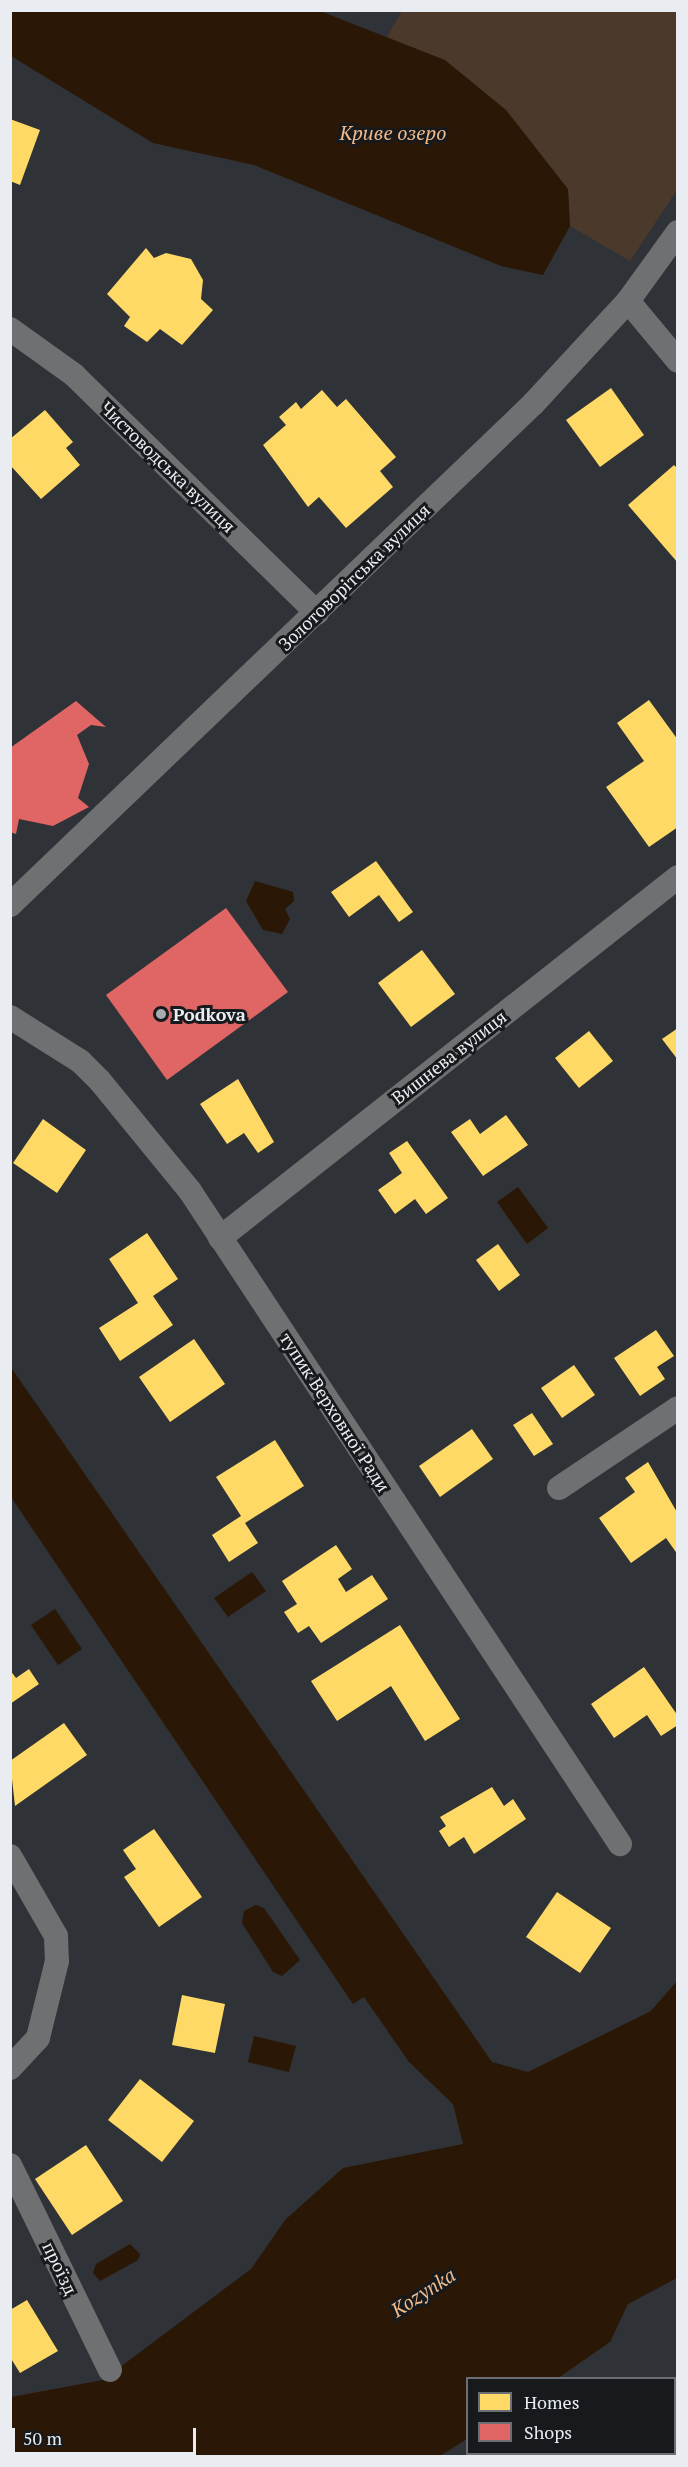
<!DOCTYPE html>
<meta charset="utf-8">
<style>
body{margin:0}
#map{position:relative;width:688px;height:2467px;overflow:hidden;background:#2f3236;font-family:"PT Serif",serif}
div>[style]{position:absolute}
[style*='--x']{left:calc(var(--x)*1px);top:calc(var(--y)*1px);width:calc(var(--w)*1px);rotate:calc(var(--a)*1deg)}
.green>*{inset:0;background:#4b3a2c}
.water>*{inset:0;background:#2a1706}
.homes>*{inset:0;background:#ffd966}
.shops>*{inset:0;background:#e06666}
.minor>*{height:24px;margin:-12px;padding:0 12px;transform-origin:12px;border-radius:12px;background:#6e7072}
.dots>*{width:16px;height:16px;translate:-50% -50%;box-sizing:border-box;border:3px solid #171a1d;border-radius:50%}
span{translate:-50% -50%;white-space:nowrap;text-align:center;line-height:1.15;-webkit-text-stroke:6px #171a1d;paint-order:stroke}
.street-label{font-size:18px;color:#e9edf1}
.poi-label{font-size:18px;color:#e9edf1;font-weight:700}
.left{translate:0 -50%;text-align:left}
.water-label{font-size:20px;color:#f1ba89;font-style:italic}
.frame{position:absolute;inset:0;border:12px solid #e9edf1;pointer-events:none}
.legend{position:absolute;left:466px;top:2377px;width:210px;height:78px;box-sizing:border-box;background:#171a1d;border:2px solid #6b6e72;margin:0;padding:8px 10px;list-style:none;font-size:18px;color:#e9edf1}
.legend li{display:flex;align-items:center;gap:12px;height:30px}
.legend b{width:30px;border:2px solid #6b6e72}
.scale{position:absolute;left:12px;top:2428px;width:184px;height:27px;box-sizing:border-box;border:3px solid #e9edf1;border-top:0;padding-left:8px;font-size:18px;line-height:21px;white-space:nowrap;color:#e9edf1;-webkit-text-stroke:4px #171a1d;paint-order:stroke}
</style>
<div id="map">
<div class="green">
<div style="clip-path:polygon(402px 11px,677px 11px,677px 190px,630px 261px,570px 226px,568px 189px,387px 37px)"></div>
</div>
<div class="water">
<div style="clip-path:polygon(10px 11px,320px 11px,445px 60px,506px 110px,568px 189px,570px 226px,543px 275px,501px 266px,254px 165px,153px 143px,11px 56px)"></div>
<div style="clip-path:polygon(255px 881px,293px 892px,294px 901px,285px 909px,290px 919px,282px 934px,263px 930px,246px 901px)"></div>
<div style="clip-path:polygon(518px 1187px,548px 1228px,527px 1244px,497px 1202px)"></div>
<div style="clip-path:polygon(10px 1366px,492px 2062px,528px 2072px,651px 2011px,677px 1981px,677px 2278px,628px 2304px,610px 2342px,558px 2378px,468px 2378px,467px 2439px,440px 2456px,11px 2456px,11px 2397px,103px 2380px,251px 2269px,285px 2220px,343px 2168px,463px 2144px,453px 2104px,409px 2062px,364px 1997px,353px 2004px,11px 1497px)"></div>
<div style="clip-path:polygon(252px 1572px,266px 1591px,228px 1617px,214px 1598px)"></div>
<div style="clip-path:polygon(55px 1609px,82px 1649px,58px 1665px,31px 1625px)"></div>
<div style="clip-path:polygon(256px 1905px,264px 1908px,300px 1960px,282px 1976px,273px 1972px,242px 1923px,244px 1911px)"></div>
<div style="clip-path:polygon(254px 2036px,296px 2046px,289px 2072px,248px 2062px)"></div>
<div style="clip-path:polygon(130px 2244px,140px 2254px,138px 2260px,100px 2281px,93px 2273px,96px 2264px)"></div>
</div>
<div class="homes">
<div style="clip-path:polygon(10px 119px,40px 130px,20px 185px,10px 181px)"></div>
<div style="clip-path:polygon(146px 248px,154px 258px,166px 253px,191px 259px,203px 280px,201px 299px,213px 310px,182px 345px,160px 329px,147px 342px,124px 326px,130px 317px,107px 294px)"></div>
<div style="clip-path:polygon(611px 388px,644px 435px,600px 467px,566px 420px)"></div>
<div style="clip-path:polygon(322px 390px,337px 407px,346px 399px,396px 457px,380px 471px,393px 487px,346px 528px,319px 497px,308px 507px,263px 445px,286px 425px,279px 417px,296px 402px,301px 409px)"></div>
<div style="clip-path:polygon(45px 410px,73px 442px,66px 448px,80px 465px,41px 499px,10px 465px,10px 439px)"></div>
<div style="clip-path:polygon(674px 465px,678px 469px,678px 563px,628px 505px)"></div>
<div style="clip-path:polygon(649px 700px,678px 740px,678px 827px,649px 847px,606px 787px,644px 761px,617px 723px)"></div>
<div style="clip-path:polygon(376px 861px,413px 912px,399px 922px,379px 895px,349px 917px,331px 892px)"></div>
<div style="clip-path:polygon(422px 950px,455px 994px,411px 1027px,378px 983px)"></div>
<div style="clip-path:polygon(678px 1028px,678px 1060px,662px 1039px)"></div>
<div style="clip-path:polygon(589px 1031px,613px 1061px,579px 1088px,555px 1058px)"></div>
<div style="clip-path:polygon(238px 1079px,274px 1142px,258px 1153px,244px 1133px,227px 1144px,200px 1104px)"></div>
<div style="clip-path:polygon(506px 1115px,528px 1145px,483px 1176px,451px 1132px,470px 1119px,480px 1134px)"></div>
<div style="clip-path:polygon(43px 1119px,86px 1150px,57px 1193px,13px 1163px)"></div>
<div style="clip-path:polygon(407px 1141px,448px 1198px,426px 1214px,415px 1199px,395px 1214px,378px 1190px,402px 1173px,389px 1153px)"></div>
<div style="clip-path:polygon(147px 1233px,178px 1279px,153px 1296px,173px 1325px,120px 1361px,99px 1328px,138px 1303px,109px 1259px)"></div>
<div style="clip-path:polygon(498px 1244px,520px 1275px,499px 1291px,476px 1260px)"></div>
<div style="clip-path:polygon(656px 1330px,674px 1356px,657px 1367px,665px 1379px,640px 1396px,614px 1358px)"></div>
<div style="clip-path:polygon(194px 1339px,225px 1384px,170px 1422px,139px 1377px)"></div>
<div style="clip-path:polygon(574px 1365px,595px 1395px,562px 1418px,541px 1388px)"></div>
<div style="clip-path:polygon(532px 1413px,553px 1444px,534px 1456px,513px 1425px)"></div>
<div style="clip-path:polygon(472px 1429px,493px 1459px,440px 1497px,419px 1466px)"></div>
<div style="clip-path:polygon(275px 1440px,304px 1486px,245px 1523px,258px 1543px,229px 1562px,212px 1535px,241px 1516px,216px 1477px)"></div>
<div style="clip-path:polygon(648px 1462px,678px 1514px,678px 1555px,666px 1538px,631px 1563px,599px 1518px,635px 1492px,625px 1478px)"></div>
<div style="clip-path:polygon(336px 1545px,352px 1569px,338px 1579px,346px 1592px,372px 1575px,388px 1599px,321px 1643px,309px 1626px,298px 1633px,284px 1612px,297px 1604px,282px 1581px)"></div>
<div style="clip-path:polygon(400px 1625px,460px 1719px,425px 1741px,391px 1686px,337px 1721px,311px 1681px)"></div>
<div style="clip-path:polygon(644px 1667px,678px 1716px,678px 1725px,661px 1736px,647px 1715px,614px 1738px,591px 1704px)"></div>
<div style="clip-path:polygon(29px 1669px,39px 1684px,10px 1704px,10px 1670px,16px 1678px)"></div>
<div style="clip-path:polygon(64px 1723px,87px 1755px,15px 1806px,10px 1761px)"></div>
<div style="clip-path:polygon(492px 1787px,504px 1806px,513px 1799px,526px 1819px,474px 1854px,464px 1837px,449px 1847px,439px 1831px,446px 1826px,440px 1817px)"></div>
<div style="clip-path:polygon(154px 1829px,202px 1897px,159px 1927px,124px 1877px,136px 1869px,123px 1850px)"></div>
<div style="clip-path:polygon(557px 1892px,611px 1928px,580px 1973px,526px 1937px)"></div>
<div style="clip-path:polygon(182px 1995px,225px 2004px,215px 2053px,172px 2045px)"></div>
<div style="clip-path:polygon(140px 2079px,194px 2121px,162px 2162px,108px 2120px)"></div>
<div style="clip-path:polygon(86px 2145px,123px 2201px,72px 2235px,35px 2179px)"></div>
<div style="clip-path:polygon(27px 2300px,58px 2351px,20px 2373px,10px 2357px,10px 2310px)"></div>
</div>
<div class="shops">
<div style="clip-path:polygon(76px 701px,106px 727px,91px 725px,77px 735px,89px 764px,78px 798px,89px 807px,53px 826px,19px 819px,16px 834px,10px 832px,10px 748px)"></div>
<div style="clip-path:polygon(226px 908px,288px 992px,167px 1080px,106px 995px)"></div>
</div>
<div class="minor">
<div style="--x:628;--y:301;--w:78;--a:50.2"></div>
<div style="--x:10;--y:329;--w:79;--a:35.7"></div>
<div style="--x:74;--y:375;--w:340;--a:44.4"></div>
<div style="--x:10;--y:905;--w:724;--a:-43.77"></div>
<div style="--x:533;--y:404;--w:140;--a:-47.3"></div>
<div style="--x:628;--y:301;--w:85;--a:-54.1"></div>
<div style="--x:10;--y:1017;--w:83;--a:32.2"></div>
<div style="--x:80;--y:1061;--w:28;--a:45"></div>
<div style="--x:100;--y:1081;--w:142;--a:50.7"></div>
<div style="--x:190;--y:1191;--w:782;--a:56.64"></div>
<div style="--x:220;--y:1238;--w:583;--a:-38.25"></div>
<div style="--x:559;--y:1488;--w:143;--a:-33.9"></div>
<div style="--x:10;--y:1856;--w:92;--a:60.1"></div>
<div style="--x:56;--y:1936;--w:25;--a:88"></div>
<div style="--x:57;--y:1961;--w:79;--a:103.9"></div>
<div style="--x:38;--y:2038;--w:41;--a:133"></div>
<div style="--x:10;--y:2165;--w:228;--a:64"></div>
</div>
<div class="dots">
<div style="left:161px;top:1014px;background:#a8acb0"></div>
</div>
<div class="street-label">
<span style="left:168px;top:467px;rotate:44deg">Чистоводська вулиця</span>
<span style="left:354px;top:577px;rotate:-44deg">Золотоворітська вулиця</span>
<span style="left:449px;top:1057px;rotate:-38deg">Вишнева вулиця</span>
<span style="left:335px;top:1412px;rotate:57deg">тупик Верховної Ради</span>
<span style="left:60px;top:2268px;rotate:64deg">проїзд</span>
</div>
<div class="poi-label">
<span class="left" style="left:173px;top:1014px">Podkova</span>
</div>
<div class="water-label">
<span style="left:393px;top:132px">Криве озеро</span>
<span style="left:423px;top:2292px;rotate:-33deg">Kozynka</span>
</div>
<div class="frame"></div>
<ul class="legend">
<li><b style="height:16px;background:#ffd966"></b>Homes</li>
<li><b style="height:16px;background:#e06666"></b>Shops</li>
</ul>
<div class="scale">50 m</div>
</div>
